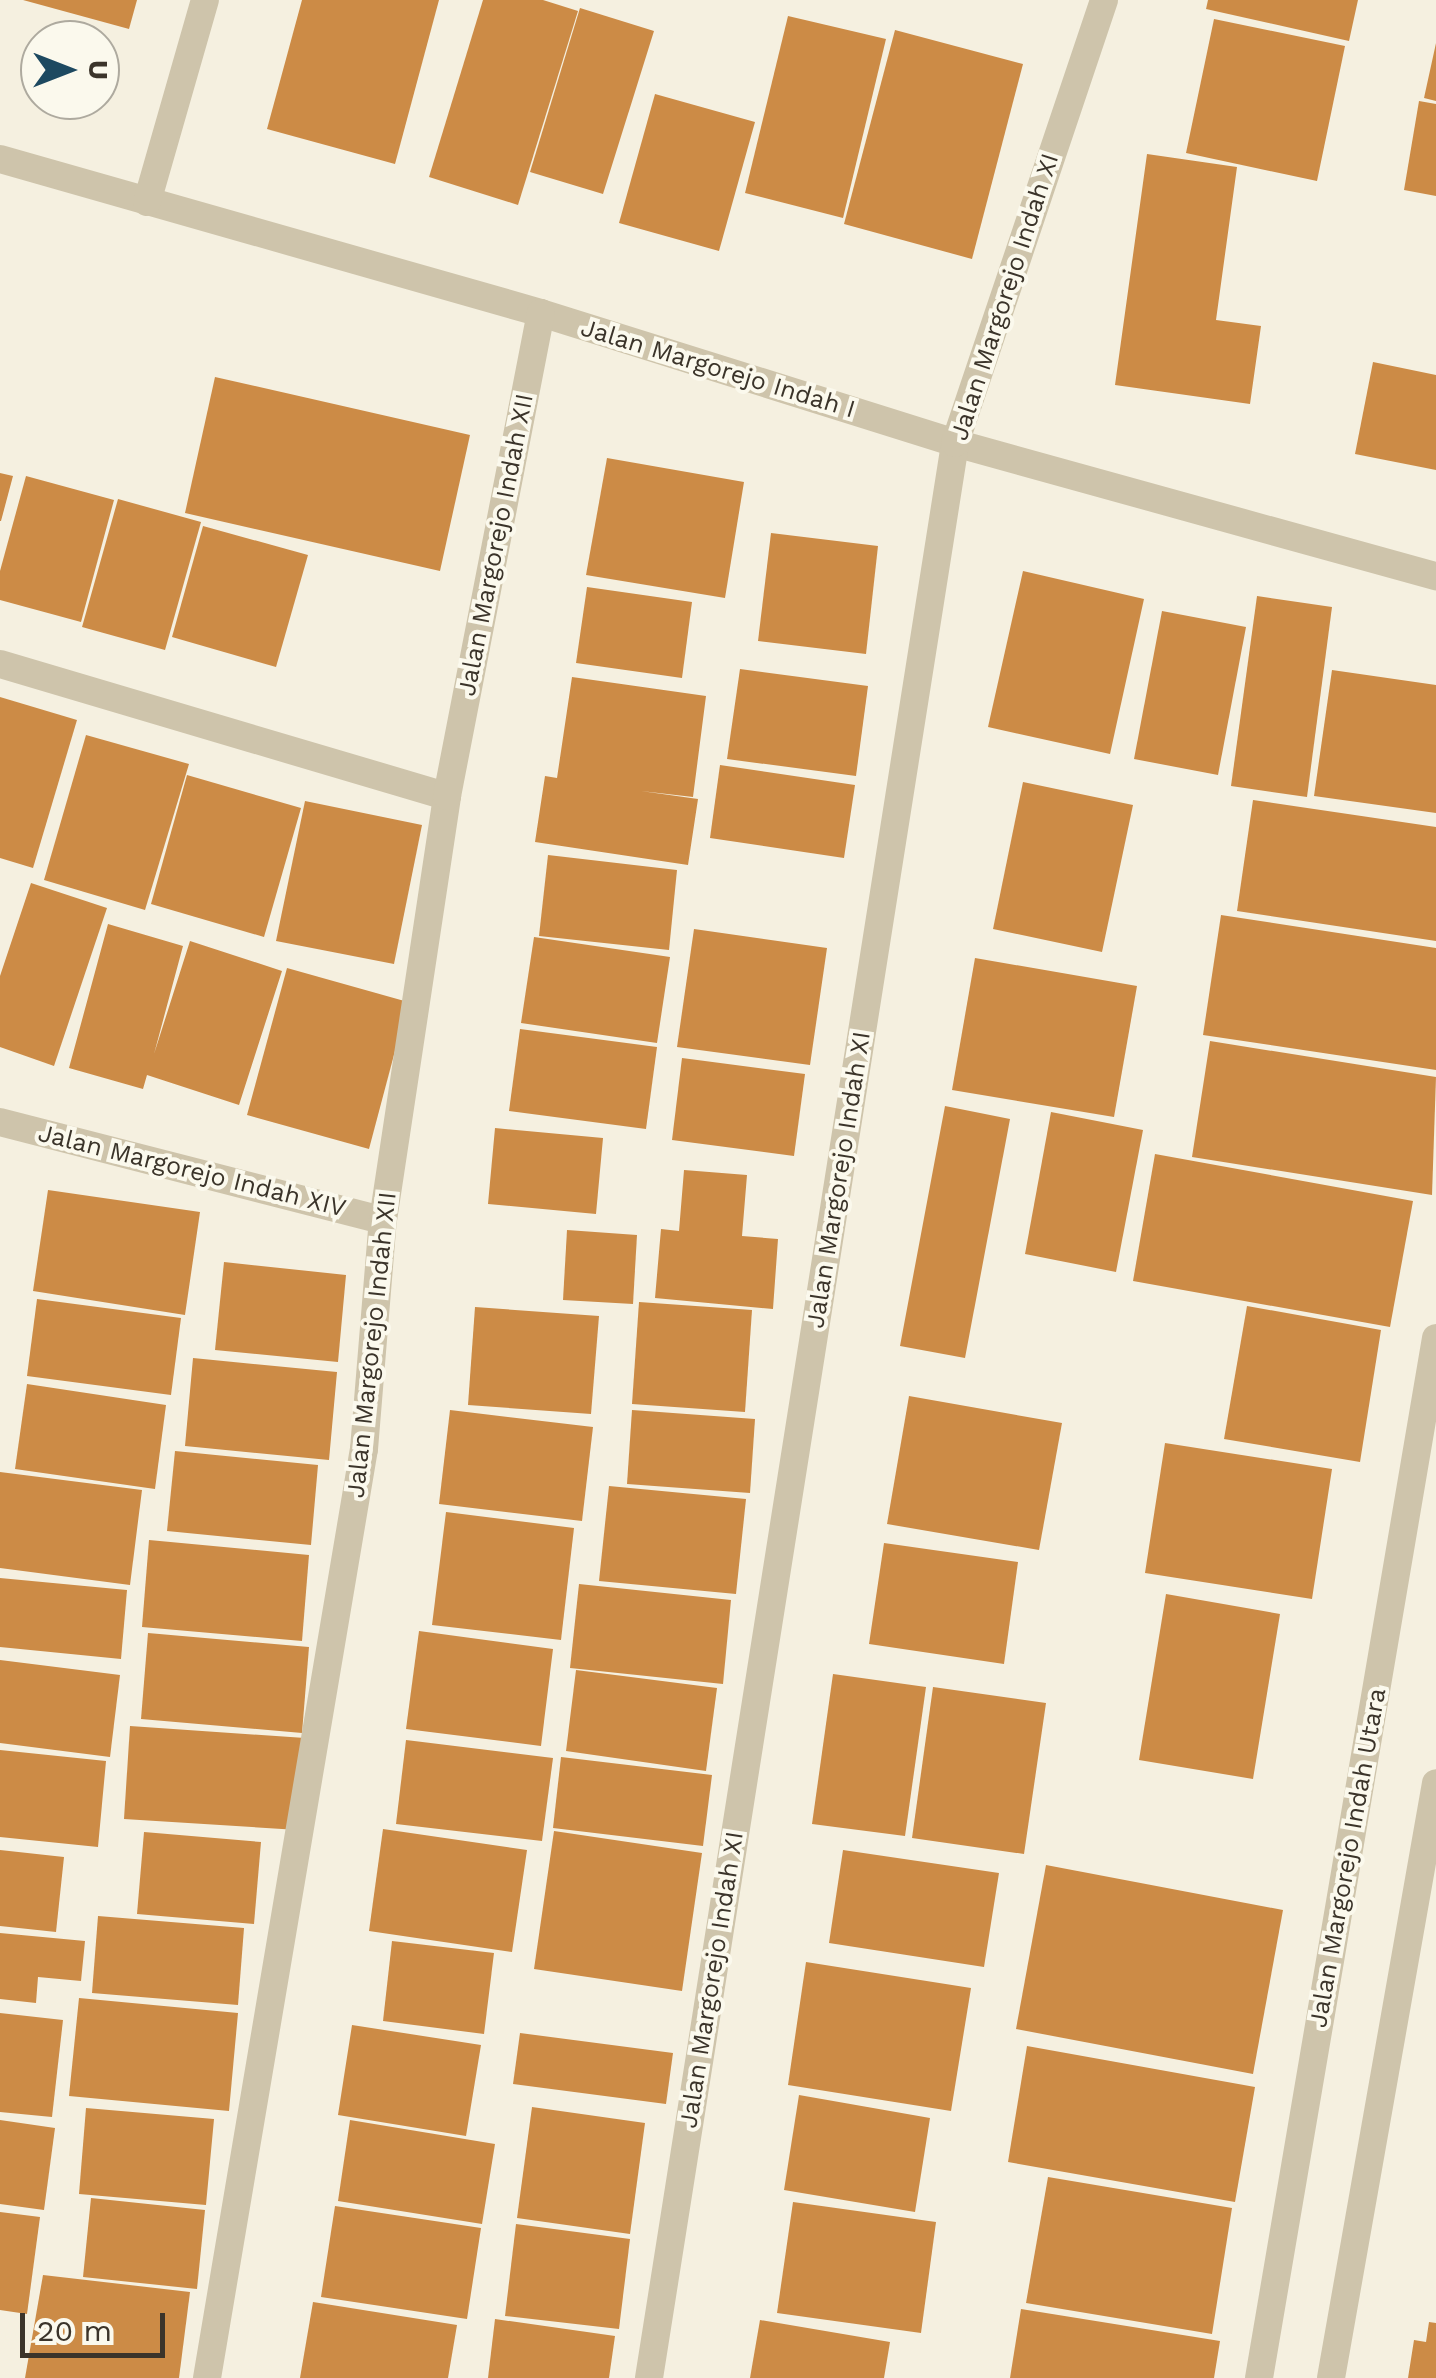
<!DOCTYPE html>
<style>
body{margin:0}
#map{position:relative;width:1436px;height:2378px;overflow:hidden;background:#f5f0e0;font-family:"Work Sans",sans-serif}
div>[style]{position:absolute}
[style*='--x']{left:calc(var(--x)*1px);top:calc(var(--y)*1px);width:calc(var(--w)*1px);rotate:calc(var(--a)*1deg)}
.building>*{inset:0;background:#cc8b46}
.minor>*{height:28px;margin:-14px;padding:0 14px;transform-origin:14px;border-radius:14px;background:#cec4ab}
span{translate:-50% -50%;white-space:nowrap;text-align:center;line-height:1.15;-webkit-text-stroke:8px #fbf9ed;paint-order:stroke}
.street-label{font-size:25px;color:#3b342a}
.north{position:absolute;left:20px;top:20px;width:100px;height:100px;box-sizing:border-box;background:#fbf9ed;border:2px solid #aeaa9f;border-radius:50%;rotate:90deg;font-size:28px;font-weight:700;line-height:40px;text-align:center;color:#3b342a}
.north::after{content:'';display:block;margin:auto;width:35px;height:45px;background:#1d4960;clip-path:polygon(50% 0,100% 100%,50% 72%,0 100%)}
.scale{position:absolute;left:20px;top:2313px;width:145px;height:45px;box-sizing:border-box;border:5px solid #3b342a;border-top:0;padding-left:12px;font-size:30px;line-height:35px;white-space:nowrap;color:#3b342a;-webkit-text-stroke:8px #fbf9ed;paint-order:stroke}
</style>
<div id="map">
<div class="building">
<div style="clip-path:polygon(23px 0,137px 0,129px 29px)"></div>
<div style="clip-path:polygon(302px 0,439px 0,395px 164px,267px 129px)"></div>
<div style="clip-path:polygon(483px 0,543px 0,578px 11px,518px 205px,429px 177px)"></div>
<div style="clip-path:polygon(1208px 0,1358px 0,1349px 41px,1206px 9px)"></div>
<div style="clip-path:polygon(580px 8px,654px 31px,603px 194px,530px 172px)"></div>
<div style="clip-path:polygon(788px 16px,886px 39px,843px 218px,745px 193px)"></div>
<div style="clip-path:polygon(1214px 19px,1345px 46px,1317px 181px,1186px 153px)"></div>
<div style="clip-path:polygon(895px 30px,1023px 64px,972px 259px,844px 224px)"></div>
<div style="clip-path:polygon(1436px 43px,1436px 101px,1424px 98px)"></div>
<div style="clip-path:polygon(655px 94px,755px 122px,719px 251px,619px 223px)"></div>
<div style="clip-path:polygon(1419px 101px,1436px 104px,1436px 196px,1404px 190px)"></div>
<div style="clip-path:polygon(1147px 154px,1237px 167px,1216px 320px,1261px 326px,1250px 404px,1115px 385px)"></div>
<div style="clip-path:polygon(1373px 362px,1436px 375px,1436px 470px,1355px 454px)"></div>
<div style="clip-path:polygon(215px 377px,470px 435px,440px 571px,185px 513px)"></div>
<div style="clip-path:polygon(607px 458px,744px 482px,725px 598px,586px 575px)"></div>
<div style="clip-path:polygon(0 473px,13px 476px,1px 521px,0 521px)"></div>
<div style="clip-path:polygon(26px 476px,114px 500px,81px 622px,0 600px,0 571px)"></div>
<div style="clip-path:polygon(118px 499px,201px 522px,165px 650px,82px 627px)"></div>
<div style="clip-path:polygon(203px 526px,308px 555px,276px 667px,172px 637px)"></div>
<div style="clip-path:polygon(771px 533px,878px 546px,866px 654px,758px 641px)"></div>
<div style="clip-path:polygon(1023px 571px,1144px 599px,1110px 754px,988px 727px)"></div>
<div style="clip-path:polygon(587px 587px,692px 602px,682px 678px,576px 663px)"></div>
<div style="clip-path:polygon(1257px 596px,1332px 607px,1307px 797px,1231px 786px)"></div>
<div style="clip-path:polygon(1162px 611px,1246px 627px,1218px 775px,1134px 759px)"></div>
<div style="clip-path:polygon(740px 669px,868px 686px,856px 776px,727px 759px)"></div>
<div style="clip-path:polygon(1332px 670px,1436px 685px,1436px 813px,1314px 796px)"></div>
<div style="clip-path:polygon(572px 677px,706px 696px,693px 797px,641px 791px,698px 799px,688px 865px,535px 842px,545px 776px,557px 778px)"></div>
<div style="clip-path:polygon(0 697px,77px 720px,33px 868px,0 858px)"></div>
<div style="clip-path:polygon(86px 735px,189px 764px,145px 910px,44px 880px)"></div>
<div style="clip-path:polygon(720px 765px,855px 785px,844px 858px,710px 838px)"></div>
<div style="clip-path:polygon(187px 775px,301px 808px,264px 937px,151px 904px)"></div>
<div style="clip-path:polygon(1023px 782px,1133px 805px,1102px 952px,993px 929px)"></div>
<div style="clip-path:polygon(1253px 800px,1436px 827px,1436px 941px,1237px 911px)"></div>
<div style="clip-path:polygon(305px 801px,422px 825px,394px 964px,276px 941px)"></div>
<div style="clip-path:polygon(548px 855px,677px 870px,669px 950px,539px 936px)"></div>
<div style="clip-path:polygon(31px 883px,107px 908px,54px 1066px,0 1047px,0 976px)"></div>
<div style="clip-path:polygon(1221px 915px,1436px 948px,1436px 1070px,1203px 1035px)"></div>
<div style="clip-path:polygon(108px 924px,183px 946px,154px 1054px,190px 941px,282px 971px,239px 1105px,147px 1075px,143px 1089px,69px 1068px)"></div>
<div style="clip-path:polygon(694px 929px,827px 948px,810px 1065px,677px 1047px)"></div>
<div style="clip-path:polygon(534px 937px,670px 957px,657px 1043px,521px 1023px)"></div>
<div style="clip-path:polygon(975px 958px,1137px 986px,1114px 1117px,952px 1090px)"></div>
<div style="clip-path:polygon(287px 968px,408px 1002px,369px 1149px,247px 1115px)"></div>
<div style="clip-path:polygon(520px 1029px,657px 1047px,646px 1129px,509px 1111px)"></div>
<div style="clip-path:polygon(1210px 1041px,1436px 1077px,1432px 1195px,1192px 1157px)"></div>
<div style="clip-path:polygon(682px 1058px,805px 1074px,794px 1156px,672px 1140px)"></div>
<div style="clip-path:polygon(945px 1106px,1010px 1119px,965px 1358px,900px 1346px)"></div>
<div style="clip-path:polygon(1051px 1112px,1143px 1130px,1116px 1272px,1025px 1254px)"></div>
<div style="clip-path:polygon(495px 1128px,603px 1138px,596px 1214px,488px 1204px)"></div>
<div style="clip-path:polygon(1155px 1154px,1413px 1201px,1390px 1327px,1133px 1281px)"></div>
<div style="clip-path:polygon(684px 1170px,747px 1175px,742px 1236px,778px 1239px,773px 1309px,655px 1298px,661px 1229px,679px 1231px)"></div>
<div style="clip-path:polygon(48px 1190px,200px 1212px,185px 1315px,33px 1291px)"></div>
<div style="clip-path:polygon(567px 1230px,637px 1235px,633px 1304px,563px 1300px)"></div>
<div style="clip-path:polygon(224px 1262px,346px 1275px,338px 1362px,215px 1350px)"></div>
<div style="clip-path:polygon(37px 1299px,181px 1318px,171px 1395px,27px 1376px)"></div>
<div style="clip-path:polygon(639px 1302px,752px 1310px,745px 1412px,632px 1404px)"></div>
<div style="clip-path:polygon(1247px 1306px,1381px 1330px,1360px 1462px,1224px 1439px)"></div>
<div style="clip-path:polygon(475px 1307px,599px 1316px,591px 1414px,468px 1405px)"></div>
<div style="clip-path:polygon(193px 1358px,337px 1372px,329px 1460px,185px 1446px)"></div>
<div style="clip-path:polygon(27px 1384px,166px 1405px,155px 1489px,15px 1469px)"></div>
<div style="clip-path:polygon(909px 1396px,1062px 1423px,1039px 1550px,887px 1524px)"></div>
<div style="clip-path:polygon(450px 1410px,593px 1427px,582px 1521px,439px 1504px)"></div>
<div style="clip-path:polygon(632px 1410px,755px 1419px,750px 1493px,627px 1484px)"></div>
<div style="clip-path:polygon(1165px 1443px,1332px 1469px,1312px 1599px,1145px 1573px)"></div>
<div style="clip-path:polygon(175px 1451px,318px 1465px,311px 1545px,167px 1531px)"></div>
<div style="clip-path:polygon(0 1472px,142px 1490px,130px 1585px,0 1568px)"></div>
<div style="clip-path:polygon(609px 1486px,746px 1499px,736px 1594px,599px 1581px)"></div>
<div style="clip-path:polygon(446px 1512px,574px 1528px,561px 1640px,432px 1625px)"></div>
<div style="clip-path:polygon(149px 1540px,309px 1555px,302px 1641px,142px 1627px)"></div>
<div style="clip-path:polygon(884px 1543px,1018px 1562px,1004px 1664px,869px 1644px)"></div>
<div style="clip-path:polygon(0 1578px,127px 1590px,121px 1659px,0 1647px)"></div>
<div style="clip-path:polygon(579px 1584px,731px 1600px,723px 1684px,570px 1668px)"></div>
<div style="clip-path:polygon(1166px 1594px,1280px 1614px,1253px 1779px,1139px 1760px)"></div>
<div style="clip-path:polygon(419px 1631px,553px 1649px,541px 1746px,406px 1729px)"></div>
<div style="clip-path:polygon(148px 1633px,309px 1647px,302px 1733px,141px 1719px)"></div>
<div style="clip-path:polygon(0 1660px,120px 1675px,110px 1757px,0 1743px)"></div>
<div style="clip-path:polygon(576px 1670px,717px 1688px,706px 1771px,566px 1751px)"></div>
<div style="clip-path:polygon(833px 1674px,926px 1687px,905px 1836px,812px 1824px)"></div>
<div style="clip-path:polygon(933px 1687px,1046px 1703px,1024px 1854px,912px 1838px)"></div>
<div style="clip-path:polygon(130px 1726px,305px 1738px,298px 1830px,124px 1819px)"></div>
<div style="clip-path:polygon(406px 1740px,553px 1758px,542px 1841px,396px 1824px)"></div>
<div style="clip-path:polygon(0 1750px,106px 1761px,98px 1847px,0 1837px)"></div>
<div style="clip-path:polygon(561px 1757px,712px 1775px,703px 1846px,553px 1828px)"></div>
<div style="clip-path:polygon(383px 1829px,527px 1850px,512px 1952px,369px 1931px)"></div>
<div style="clip-path:polygon(554px 1831px,702px 1853px,682px 1991px,534px 1969px)"></div>
<div style="clip-path:polygon(144px 1832px,261px 1842px,254px 1924px,137px 1914px)"></div>
<div style="clip-path:polygon(0 1850px,64px 1857px,56px 1932px,0 1926px)"></div>
<div style="clip-path:polygon(843px 1850px,999px 1873px,984px 1967px,829px 1943px)"></div>
<div style="clip-path:polygon(1046px 1865px,1283px 1910px,1253px 2074px,1016px 2029px)"></div>
<div style="clip-path:polygon(98px 1916px,244px 1928px,238px 2005px,92px 1993px)"></div>
<div style="clip-path:polygon(0 1933px,85px 1941px,81px 1981px,38px 1977px,36px 2003px,0 1999px)"></div>
<div style="clip-path:polygon(392px 1941px,494px 1953px,484px 2034px,383px 2021px)"></div>
<div style="clip-path:polygon(806px 1962px,971px 1988px,951px 2111px,788px 2085px)"></div>
<div style="clip-path:polygon(79px 1998px,238px 2013px,229px 2111px,69px 2096px)"></div>
<div style="clip-path:polygon(0 2013px,63px 2020px,52px 2117px,0 2112px)"></div>
<div style="clip-path:polygon(352px 2025px,481px 2045px,466px 2136px,338px 2115px)"></div>
<div style="clip-path:polygon(520px 2033px,673px 2053px,666px 2104px,513px 2084px)"></div>
<div style="clip-path:polygon(1027px 2046px,1255px 2087px,1235px 2202px,1008px 2162px)"></div>
<div style="clip-path:polygon(799px 2095px,930px 2118px,915px 2212px,784px 2190px)"></div>
<div style="clip-path:polygon(532px 2107px,645px 2123px,630px 2234px,517px 2218px)"></div>
<div style="clip-path:polygon(86px 2108px,214px 2119px,206px 2205px,79px 2194px)"></div>
<div style="clip-path:polygon(0 2120px,55px 2128px,44px 2210px,0 2204px)"></div>
<div style="clip-path:polygon(350px 2120px,495px 2144px,482px 2224px,338px 2201px)"></div>
<div style="clip-path:polygon(1048px 2177px,1232px 2208px,1212px 2334px,1026px 2303px)"></div>
<div style="clip-path:polygon(91px 2198px,205px 2210px,197px 2289px,83px 2277px)"></div>
<div style="clip-path:polygon(793px 2202px,936px 2222px,921px 2333px,777px 2313px)"></div>
<div style="clip-path:polygon(335px 2206px,481px 2228px,467px 2319px,321px 2297px)"></div>
<div style="clip-path:polygon(0 2212px,40px 2217px,27px 2314px,0 2310px)"></div>
<div style="clip-path:polygon(516px 2224px,630px 2239px,619px 2329px,505px 2316px)"></div>
<div style="clip-path:polygon(43px 2275px,190px 2292px,179px 2378px,25px 2378px)"></div>
<div style="clip-path:polygon(313px 2302px,457px 2325px,448px 2378px,300px 2378px)"></div>
<div style="clip-path:polygon(1021px 2309px,1220px 2341px,1214px 2378px,1010px 2378px)"></div>
<div style="clip-path:polygon(495px 2319px,615px 2336px,609px 2378px,488px 2378px)"></div>
<div style="clip-path:polygon(760px 2320px,890px 2342px,884px 2378px,750px 2378px)"></div>
<div style="clip-path:polygon(1429px 2322px,1436px 2323px,1436px 2378px,1408px 2378px,1414px 2340px,1426px 2342px)"></div>
</div>
<div class="minor">
<div style="--x:0;--y:159;--w:562;--a:15.89"></div>
<div style="--x:541;--y:313;--w:434;--a:17.4"></div>
<div style="--x:955;--y:443;--w:499;--a:15.5"></div>
<div style="--x:147;--y:202;--w:210;--a:-74"></div>
<div style="--x:0;--y:664;--w:466;--a:16.5"></div>
<div style="--x:0;--y:1122;--w:395;--a:14.4"></div>
<div style="--x:207;--y:2378;--w:942;--a:-80.41"></div>
<div style="--x:364;--y:1449;--w:230;--a:-85.3"></div>
<div style="--x:383;--y:1220;--w:429;--a:-81.4"></div>
<div style="--x:447;--y:796;--w:492;--a:-79"></div>
<div style="--x:649;--y:2378;--w:1959;--a:-81.01"></div>
<div style="--x:955;--y:443;--w:467;--a:-71.4"></div>
<div style="--x:1259;--y:2378;--w:1055;--a:-80.34"></div>
<div style="--x:1331;--y:2378;--w:604;--a:-79.99"></div>
</div>
<div class="street-label">
<span style="left:1005px;top:297px;rotate:-72deg">Jalan Margorejo Indah XI</span>
<span style="left:718px;top:369px;rotate:17deg">Jalan Margorejo Indah I</span>
<span style="left:496px;top:545px;rotate:-79deg">Jalan Margorejo Indah XII</span>
<span style="left:192px;top:1171px;rotate:14deg">Jalan Margorejo Indah XIV</span>
<span style="left:839px;top:1180px;rotate:-81deg">Jalan Margorejo Indah XI</span>
<span style="left:372px;top:1345px;rotate:-84deg">Jalan Margorejo Indah XII</span>
<span style="left:1348px;top:1858px;rotate:-80deg">Jalan Margorejo Indah Utara</span>
<span style="left:712px;top:1980px;rotate:-81deg">Jalan Margorejo Indah XI</span>
</div>
<div class="north">U</div>
<div class="scale">20 m</div>
</div>
